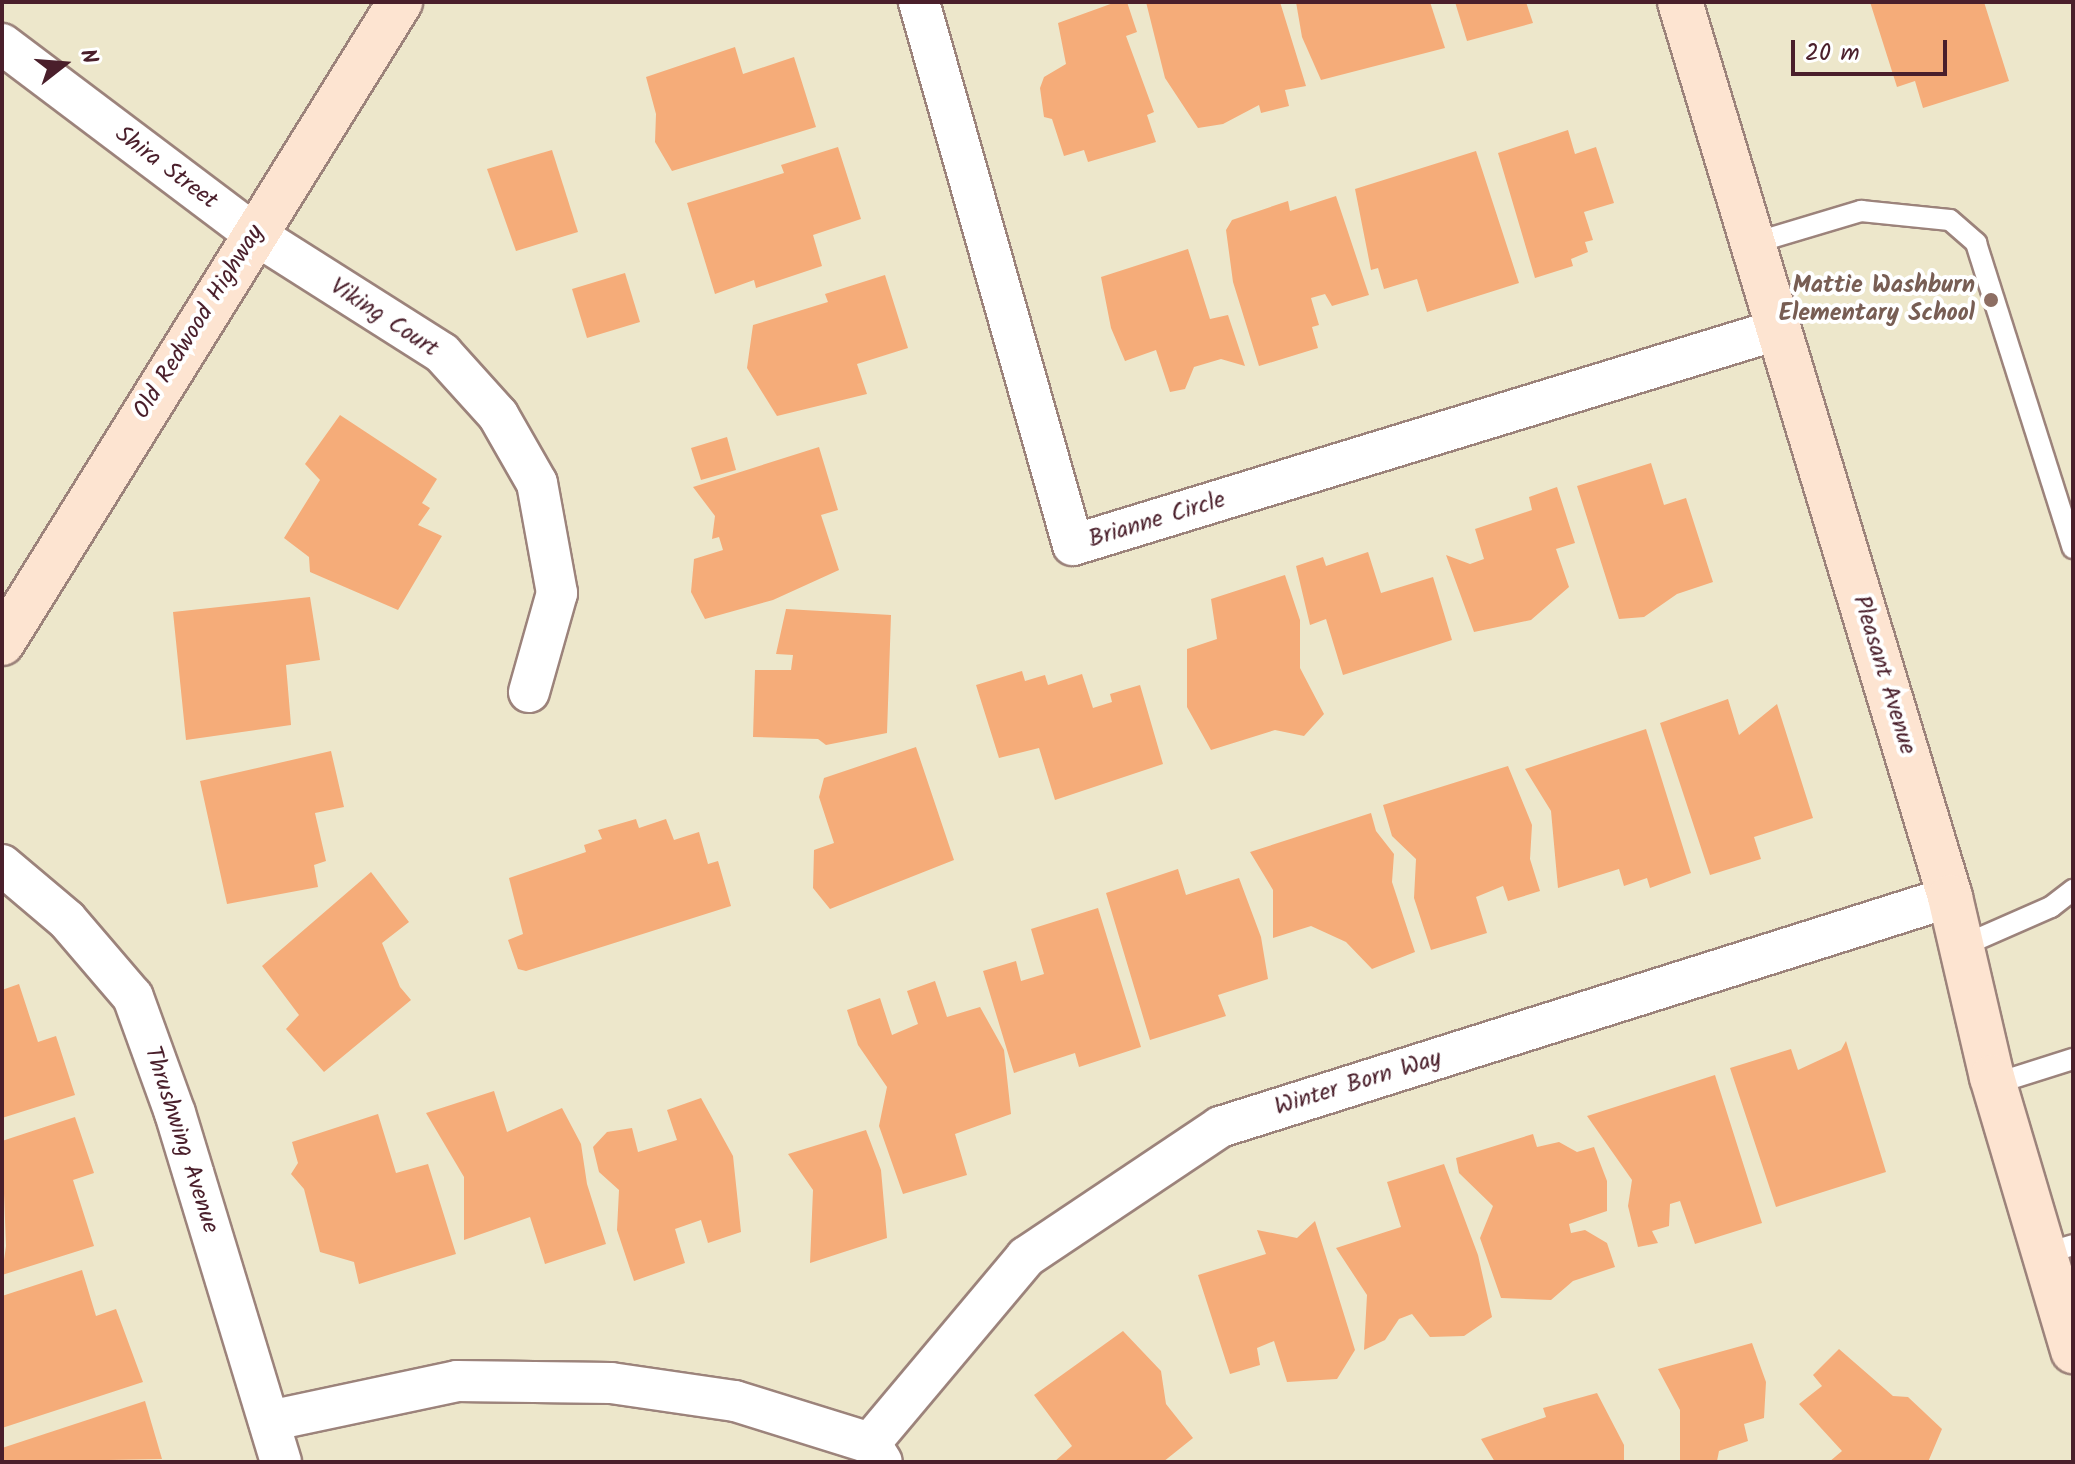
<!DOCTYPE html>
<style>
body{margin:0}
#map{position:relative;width:2075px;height:1464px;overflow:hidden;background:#ede7cb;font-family:Kalam,sans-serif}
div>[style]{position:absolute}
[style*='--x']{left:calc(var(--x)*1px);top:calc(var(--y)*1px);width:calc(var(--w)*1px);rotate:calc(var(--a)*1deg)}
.building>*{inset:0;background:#f5ac79}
.roads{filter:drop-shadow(2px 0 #9c837b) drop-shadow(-2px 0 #9c837b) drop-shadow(0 2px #9c837b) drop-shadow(0 -2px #9c837b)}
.lane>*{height:20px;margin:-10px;padding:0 10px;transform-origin:10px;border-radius:10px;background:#fff}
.street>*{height:40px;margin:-20px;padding:0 20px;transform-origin:20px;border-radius:20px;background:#fff}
.secondary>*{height:44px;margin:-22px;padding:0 22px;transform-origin:22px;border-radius:22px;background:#fde4d1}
.dots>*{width:22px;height:22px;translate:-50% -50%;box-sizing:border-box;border:4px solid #fff;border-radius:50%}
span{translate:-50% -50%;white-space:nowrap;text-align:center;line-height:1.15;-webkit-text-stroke:8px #fff;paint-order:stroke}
.street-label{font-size:24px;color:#4a1f2b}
.education-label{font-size:24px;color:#785e54;font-weight:700}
.right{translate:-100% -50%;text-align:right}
.frame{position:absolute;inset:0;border:4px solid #4a1f2b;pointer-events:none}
.north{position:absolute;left:24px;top:24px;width:80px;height:80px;-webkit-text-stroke:6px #fff;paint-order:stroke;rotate:73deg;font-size:22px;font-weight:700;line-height:32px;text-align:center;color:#4a1f2b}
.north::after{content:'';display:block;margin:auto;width:28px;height:36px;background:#4a1f2b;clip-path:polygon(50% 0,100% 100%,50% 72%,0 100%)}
.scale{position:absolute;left:1791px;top:40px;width:156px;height:36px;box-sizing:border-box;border:4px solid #4a1f2b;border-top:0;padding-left:10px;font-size:24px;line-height:28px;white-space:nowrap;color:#4a1f2b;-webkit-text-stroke:6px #fff;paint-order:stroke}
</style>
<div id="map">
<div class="building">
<div style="clip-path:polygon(1116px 2px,1127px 2px,1137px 32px,1126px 36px,1154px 112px,1147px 115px,1156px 142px,1088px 162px,1084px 150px,1064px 156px,1052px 119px,1044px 117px,1040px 88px,1044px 77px,1066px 64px,1058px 23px)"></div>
<div style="clip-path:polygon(1146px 2px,1280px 2px,1306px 86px,1285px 90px,1289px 106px,1261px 113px,1259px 105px,1223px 124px,1198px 128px,1165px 78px)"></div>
<div style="clip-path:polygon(1296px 2px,1430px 2px,1445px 48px,1321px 80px,1302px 37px)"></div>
<div style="clip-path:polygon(1455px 2px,1526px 2px,1533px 23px,1467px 41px)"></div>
<div style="clip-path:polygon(1870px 2px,1984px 2px,2009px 81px,1923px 108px,1915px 81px,1897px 87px)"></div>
<div style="clip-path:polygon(735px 47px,743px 74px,794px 57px,816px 127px,672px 171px,655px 142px,656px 114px,646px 77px)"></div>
<div style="clip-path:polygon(1568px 130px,1575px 154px,1596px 147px,1614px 203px,1584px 212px,1593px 240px,1585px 242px,1588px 252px,1571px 259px,1573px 266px,1535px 278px,1498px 153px)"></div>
<div style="clip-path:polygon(838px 147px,861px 219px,813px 235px,822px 266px,756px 288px,754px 280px,715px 294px,687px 203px,784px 173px,781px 165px)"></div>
<div style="clip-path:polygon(552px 150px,578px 232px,516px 251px,487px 169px)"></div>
<div style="clip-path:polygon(1476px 151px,1519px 283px,1427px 312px,1417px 279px,1384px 289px,1378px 268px,1371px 270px,1355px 189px)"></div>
<div style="clip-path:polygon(1336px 196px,1369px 295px,1332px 306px,1325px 294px,1311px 298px,1319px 325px,1312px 327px,1318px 348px,1259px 366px,1233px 282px,1226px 230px,1232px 220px,1288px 201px,1290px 211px)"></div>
<div style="clip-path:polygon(1188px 249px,1210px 319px,1228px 315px,1245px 366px,1221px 359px,1194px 367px,1185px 389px,1170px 392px,1156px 350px,1125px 361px,1111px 328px,1101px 277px)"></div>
<div style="clip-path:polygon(625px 273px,640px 322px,587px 338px,572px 289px)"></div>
<div style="clip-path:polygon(885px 275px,908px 348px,857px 364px,867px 394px,777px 416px,747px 368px,753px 325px,828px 302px,825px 294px)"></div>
<div style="clip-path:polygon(340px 415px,437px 479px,422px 503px,430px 508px,418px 525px,442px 536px,398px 610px,310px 572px,309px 557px,284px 538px,320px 480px,305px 464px)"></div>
<div style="clip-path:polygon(727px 437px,736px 470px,701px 480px,691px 448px)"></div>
<div style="clip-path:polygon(819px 447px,838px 510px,821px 515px,839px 570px,773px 600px,705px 619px,691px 592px,694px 559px,723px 550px,719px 537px,712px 539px,715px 516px,693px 487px)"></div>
<div style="clip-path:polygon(1651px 463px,1664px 505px,1686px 498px,1713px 582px,1677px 594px,1644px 617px,1619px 619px,1577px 486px)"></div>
<div style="clip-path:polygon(1557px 487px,1575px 543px,1556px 549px,1569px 587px,1531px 620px,1474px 632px,1446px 555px,1470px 564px,1484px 559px,1475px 529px,1532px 510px,1529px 497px)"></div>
<div style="clip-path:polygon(1368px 552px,1381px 593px,1433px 577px,1452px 640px,1343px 675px,1326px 619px,1310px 625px,1296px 566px,1323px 557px,1326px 566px)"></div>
<div style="clip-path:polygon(1285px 575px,1300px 620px,1300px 668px,1324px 714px,1304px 736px,1275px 730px,1211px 750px,1187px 707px,1187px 649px,1217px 639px,1211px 599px)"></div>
<div style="clip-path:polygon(310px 597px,320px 660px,286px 665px,291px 725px,186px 740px,173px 612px)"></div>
<div style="clip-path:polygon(786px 609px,891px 615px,887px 733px,826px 745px,818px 739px,753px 737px,755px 670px,791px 670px,793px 655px,776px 654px)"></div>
<div style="clip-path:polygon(1022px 671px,1025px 681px,1045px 675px,1048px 685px,1082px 674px,1093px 708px,1112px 702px,1110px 694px,1140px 685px,1163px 764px,1055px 800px,1039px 748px,999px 758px,976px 685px)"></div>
<div style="clip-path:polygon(1728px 699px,1739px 735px,1777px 704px,1813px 818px,1754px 837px,1761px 859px,1710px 875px,1660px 723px)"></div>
<div style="clip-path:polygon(1646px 729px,1691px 873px,1650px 888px,1647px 878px,1624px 886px,1619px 869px,1558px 888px,1551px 811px,1525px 769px)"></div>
<div style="clip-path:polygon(916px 747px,954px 860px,830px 909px,813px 888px,814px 850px,834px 843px,819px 797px,824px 778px)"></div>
<div style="clip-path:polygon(331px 751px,344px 807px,315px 813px,326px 861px,314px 865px,318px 887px,227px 904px,200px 781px)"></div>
<div style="clip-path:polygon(1508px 766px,1532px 825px,1530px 859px,1540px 891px,1508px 901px,1503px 886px,1476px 897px,1487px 933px,1431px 950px,1414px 898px,1416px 859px,1392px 836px,1383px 805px)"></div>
<div style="clip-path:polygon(1371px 813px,1376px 831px,1394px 854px,1392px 882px,1415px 952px,1372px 969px,1346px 942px,1311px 926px,1273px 938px,1273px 890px,1250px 852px)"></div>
<div style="clip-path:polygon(636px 819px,639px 828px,666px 819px,674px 840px,699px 832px,708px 864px,718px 861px,731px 906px,526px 971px,518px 969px,508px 940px,523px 934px,509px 878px,586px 852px,584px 845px,602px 839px,598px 830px)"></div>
<div style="clip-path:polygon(1178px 869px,1186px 895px,1239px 878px,1261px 937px,1268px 979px,1218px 995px,1226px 1016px,1150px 1040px,1106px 893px)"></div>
<div style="clip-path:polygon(371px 872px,409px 922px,382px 943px,400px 987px,411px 1000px,324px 1072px,286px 1029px,299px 1015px,262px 966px)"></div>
<div style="clip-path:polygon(1098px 908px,1141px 1047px,1079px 1067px,1075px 1053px,1014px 1073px,983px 971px,1016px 961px,1021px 981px,1044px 974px,1031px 929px)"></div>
<div style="clip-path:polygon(935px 981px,947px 1017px,980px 1007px,1004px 1050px,1011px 1114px,955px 1134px,967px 1175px,903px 1194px,879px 1126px,887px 1087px,858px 1045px,847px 1010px,880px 998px,892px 1035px,918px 1024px,907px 991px)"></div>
<div style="clip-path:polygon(19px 984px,38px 1042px,56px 1036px,75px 1095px,2px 1118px,2px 990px)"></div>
<div style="clip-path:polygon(1846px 1041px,1886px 1172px,1776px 1207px,1730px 1068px,1791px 1049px,1798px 1070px,1841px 1050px)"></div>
<div style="clip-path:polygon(1715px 1075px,1762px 1223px,1695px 1244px,1680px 1201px,1670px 1204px,1669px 1226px,1652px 1231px,1658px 1243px,1638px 1247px,1628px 1206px,1632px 1180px,1587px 1116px)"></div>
<div style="clip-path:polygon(494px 1091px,507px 1132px,562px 1108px,581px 1144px,587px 1184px,606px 1244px,545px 1264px,530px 1217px,464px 1240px,464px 1177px,426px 1113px)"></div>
<div style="clip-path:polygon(701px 1098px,733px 1156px,741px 1232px,708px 1243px,701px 1220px,675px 1229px,685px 1263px,634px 1281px,617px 1230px,619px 1190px,599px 1172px,593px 1147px,607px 1132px,632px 1128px,638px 1152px,677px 1140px,667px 1110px)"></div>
<div style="clip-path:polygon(378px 1114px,396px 1173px,428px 1164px,456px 1254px,359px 1284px,354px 1262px,320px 1252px,304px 1189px,291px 1174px,298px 1163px,292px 1142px)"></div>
<div style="clip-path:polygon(75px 1117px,94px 1173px,73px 1180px,94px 1246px,2px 1275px,6px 1246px,2px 1141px)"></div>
<div style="clip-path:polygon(866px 1130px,881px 1170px,887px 1238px,810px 1263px,813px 1190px,788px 1154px)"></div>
<div style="clip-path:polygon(1533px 1134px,1537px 1147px,1559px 1142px,1577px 1152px,1594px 1147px,1607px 1181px,1607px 1211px,1569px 1224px,1571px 1233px,1585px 1230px,1607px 1243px,1615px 1267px,1573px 1281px,1551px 1300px,1501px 1298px,1480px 1238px,1493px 1206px,1459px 1173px,1456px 1158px)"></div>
<div style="clip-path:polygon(1444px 1164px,1478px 1255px,1492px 1317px,1464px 1336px,1430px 1337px,1412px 1314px,1399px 1319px,1385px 1340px,1364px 1350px,1367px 1295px,1336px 1248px,1401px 1227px,1387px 1182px)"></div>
<div style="clip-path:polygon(1315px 1221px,1355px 1350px,1337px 1379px,1287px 1382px,1274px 1341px,1257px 1348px,1260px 1365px,1230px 1374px,1198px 1275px,1266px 1254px,1257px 1230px,1297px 1238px)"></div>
<div style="clip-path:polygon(82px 1270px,96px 1316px,116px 1309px,143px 1382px,2px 1428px,2px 1296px)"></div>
<div style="clip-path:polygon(1123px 1331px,1161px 1371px,1166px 1404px,1193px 1438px,1163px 1462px,1054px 1462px,1072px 1446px,1034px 1395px)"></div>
<div style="clip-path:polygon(1752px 1343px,1766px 1382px,1764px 1418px,1744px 1424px,1748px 1441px,1719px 1451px,1717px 1461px,1680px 1462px,1680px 1410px,1658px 1369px)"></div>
<div style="clip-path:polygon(1839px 1349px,1893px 1396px,1908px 1397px,1942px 1429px,1928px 1462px,1829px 1462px,1842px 1451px,1799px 1404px,1822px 1386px,1813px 1375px)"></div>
<div style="clip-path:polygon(1597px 1393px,1624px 1445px,1624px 1462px,1495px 1462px,1481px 1439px,1546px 1417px,1543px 1408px)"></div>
<div style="clip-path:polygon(145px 1401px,162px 1459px,2px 1462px,2px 1448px)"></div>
</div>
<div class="roads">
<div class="lane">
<div style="--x:1754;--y:243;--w:112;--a:-16.7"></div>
<div style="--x:1861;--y:211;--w:89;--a:5.8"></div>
<div style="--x:1950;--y:220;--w:35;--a:41"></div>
<div style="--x:1976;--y:243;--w:320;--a:72.4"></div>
<div style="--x:1962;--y:946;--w:97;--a:-23.7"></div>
<div style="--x:2051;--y:907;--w:28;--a:-38"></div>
<div style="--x:1994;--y:1084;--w:83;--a:-17.6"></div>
<div style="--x:2044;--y:1254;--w:30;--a:-17"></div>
</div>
<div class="street">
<div style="--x:919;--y:2;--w:564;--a:74.17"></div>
<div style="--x:1073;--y:545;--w:739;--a:-16.99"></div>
<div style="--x:2;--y:44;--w:314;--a:37"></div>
<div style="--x:253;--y:233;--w:224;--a:32.4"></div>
<div style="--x:442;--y:353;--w:84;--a:47.9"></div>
<div style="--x:498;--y:415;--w:78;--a:60.2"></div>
<div style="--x:537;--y:483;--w:112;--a:79.7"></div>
<div style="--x:557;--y:593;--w:103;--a:105.8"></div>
<div style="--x:2;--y:865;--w:85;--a:40.2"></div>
<div style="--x:67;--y:920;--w:101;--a:49.4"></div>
<div style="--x:133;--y:997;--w:123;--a:70.1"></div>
<div style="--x:175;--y:1113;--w:365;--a:73.1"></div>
<div style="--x:269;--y:1421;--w:192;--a:-12"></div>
<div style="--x:457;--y:1381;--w:154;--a:0.7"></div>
<div style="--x:611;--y:1383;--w:125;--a:8.3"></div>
<div style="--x:735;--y:1401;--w:141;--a:17.3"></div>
<div style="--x:870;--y:1443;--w:22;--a:58"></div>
<div style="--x:870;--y:1443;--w:243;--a:-50"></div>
<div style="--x:1026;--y:1257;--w:234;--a:-33.8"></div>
<div style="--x:1220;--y:1127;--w:765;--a:-17.49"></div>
</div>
<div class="secondary">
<div style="--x:1680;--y:2;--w:935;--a:73.21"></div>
<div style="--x:1950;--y:897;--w:185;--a:76.9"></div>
<div style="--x:1992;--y:1077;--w:286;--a:73.5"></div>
<div style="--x:2;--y:643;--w:755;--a:-58.16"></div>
</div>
</div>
<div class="dots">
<div style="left:1991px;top:300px;background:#8d6e63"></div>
</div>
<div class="street-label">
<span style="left:166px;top:168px;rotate:37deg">Shira Street</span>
<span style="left:384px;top:318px;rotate:33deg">Viking Court</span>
<span style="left:199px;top:322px;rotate:-58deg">Old Redwood Highway</span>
<span style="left:1157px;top:520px;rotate:-17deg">Brianne Circle</span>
<span style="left:1884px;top:675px;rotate:73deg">Pleasant Avenue</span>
<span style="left:1358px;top:1083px;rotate:-17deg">Winter Born Way</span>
<span style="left:181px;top:1140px;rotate:72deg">Thrushwing Avenue</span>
</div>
<div class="education-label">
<span class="right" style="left:1975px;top:300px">Mattie Washburn<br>Elementary School</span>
</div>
<div class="frame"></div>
<div class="north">N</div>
<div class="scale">20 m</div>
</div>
